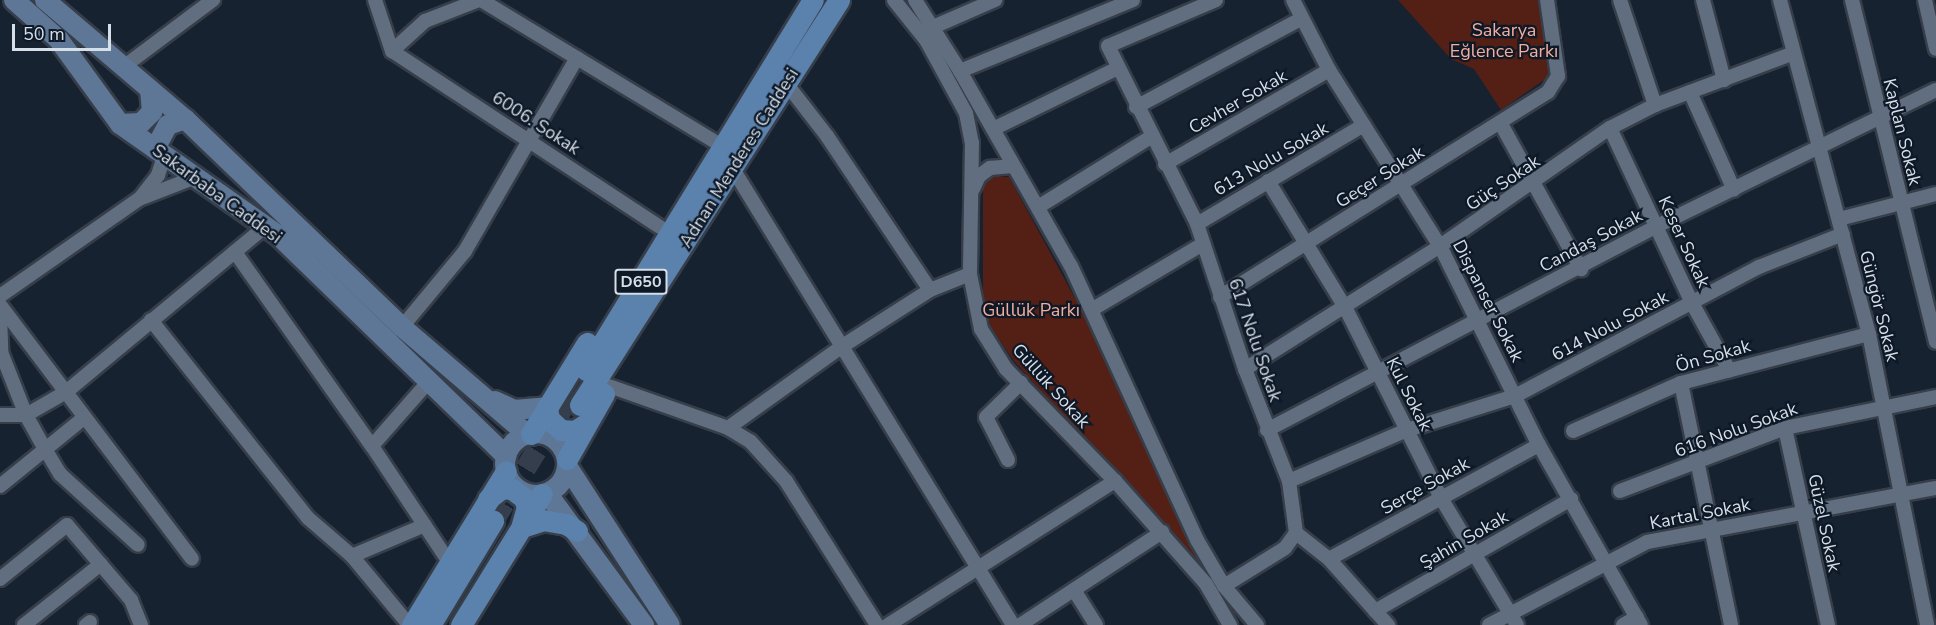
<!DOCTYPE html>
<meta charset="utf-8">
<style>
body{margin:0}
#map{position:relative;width:1936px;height:625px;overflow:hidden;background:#172231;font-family:"Nunito Sans",sans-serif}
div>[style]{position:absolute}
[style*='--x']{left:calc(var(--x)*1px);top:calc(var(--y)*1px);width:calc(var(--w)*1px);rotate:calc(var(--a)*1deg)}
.green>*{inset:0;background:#541f14}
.primary-tunnel>*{height:21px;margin-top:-10.5px;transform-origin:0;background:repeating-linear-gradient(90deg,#343e4c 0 21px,transparent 0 31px)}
.roads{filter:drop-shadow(2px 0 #363e4a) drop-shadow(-2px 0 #363e4a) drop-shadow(0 2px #363e4a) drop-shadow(0 -2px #363e4a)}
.street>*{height:14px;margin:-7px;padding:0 7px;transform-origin:7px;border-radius:7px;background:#606e7f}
.secondary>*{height:20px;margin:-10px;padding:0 10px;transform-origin:10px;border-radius:10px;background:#5e7796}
.secondary>.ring{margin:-10px;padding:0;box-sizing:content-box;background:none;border:20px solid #5e7796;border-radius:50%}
.primary>*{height:21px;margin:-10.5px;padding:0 10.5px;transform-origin:10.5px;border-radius:10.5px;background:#5b81ad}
span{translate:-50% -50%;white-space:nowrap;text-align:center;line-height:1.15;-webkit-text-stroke:4.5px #0e1927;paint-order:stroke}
.shield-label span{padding:2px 4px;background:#0e1927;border:2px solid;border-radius:4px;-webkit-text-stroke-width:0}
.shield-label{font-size:16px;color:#d6dee8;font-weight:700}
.park-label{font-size:18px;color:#f3ae9e}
.street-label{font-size:18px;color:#d6dee8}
.scale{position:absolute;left:12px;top:24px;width:99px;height:27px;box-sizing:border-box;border:3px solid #d6dee8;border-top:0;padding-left:8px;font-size:18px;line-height:21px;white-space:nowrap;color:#d6dee8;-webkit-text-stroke:4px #0e1927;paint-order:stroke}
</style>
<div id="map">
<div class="green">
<div style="clip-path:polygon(1398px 0,1538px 0,1551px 75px,1501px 110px,1474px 69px,1451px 59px)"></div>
<div style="clip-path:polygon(993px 176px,1009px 177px,1077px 302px,1133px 412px,1206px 576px,1013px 360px,990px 326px,983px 295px,983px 186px)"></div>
</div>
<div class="primary-tunnel">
<div style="--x:493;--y:521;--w:149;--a:-58.4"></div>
</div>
<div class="roads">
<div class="street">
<div style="--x:375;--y:0;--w:54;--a:71.6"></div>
<div style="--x:481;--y:0;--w:284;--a:31.2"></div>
<div style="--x:894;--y:0;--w:51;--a:51.3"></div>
<div style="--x:926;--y:40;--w:83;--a:61.3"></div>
<div style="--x:966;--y:113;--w:31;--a:79"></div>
<div style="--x:972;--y:143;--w:131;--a:90.9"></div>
<div style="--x:970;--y:274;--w:56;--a:78.7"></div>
<div style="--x:981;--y:329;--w:47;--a:58"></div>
<div style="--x:1006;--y:369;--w:156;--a:45.8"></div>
<div style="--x:1115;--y:481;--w:137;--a:48.5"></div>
<div style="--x:1206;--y:584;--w:48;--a:59.7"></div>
<div style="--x:915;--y:0;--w:84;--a:57.6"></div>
<div style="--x:960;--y:71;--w:224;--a:60.4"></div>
<div style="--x:1071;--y:266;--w:302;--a:65.3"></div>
<div style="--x:1197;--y:540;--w:53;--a:59.6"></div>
<div style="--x:1224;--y:586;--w:51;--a:49.8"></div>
<div style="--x:1216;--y:0;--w:117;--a:156.9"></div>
<div style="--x:1108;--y:46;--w:199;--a:63.4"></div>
<div style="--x:1197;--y:224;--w:153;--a:71.7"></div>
<div style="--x:1245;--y:369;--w:120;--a:68.6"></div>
<div style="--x:1289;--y:481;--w:52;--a:82.3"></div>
<div style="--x:1296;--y:533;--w:42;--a:38.2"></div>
<div style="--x:1329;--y:559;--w:89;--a:48.2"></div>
<div style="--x:1293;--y:0;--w:79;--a:62.8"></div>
<div style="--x:1329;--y:70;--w:208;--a:57.8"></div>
<div style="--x:1440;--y:246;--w:222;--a:63.6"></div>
<div style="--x:1539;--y:445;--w:207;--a:60.5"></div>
<div style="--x:1620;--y:0;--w:111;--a:71.6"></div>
<div style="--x:1703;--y:0;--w:83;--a:75.3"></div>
<div style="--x:1780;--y:0;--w:346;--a:75.1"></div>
<div style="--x:1869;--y:334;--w:297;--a:78.7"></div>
<div style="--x:1852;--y:0;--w:352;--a:76.2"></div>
<div style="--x:1925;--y:0;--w:50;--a:77.3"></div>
<div style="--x:933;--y:27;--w:68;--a:-23.5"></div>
<div style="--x:392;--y:51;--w:321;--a:33.3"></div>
<div style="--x:392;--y:51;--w:45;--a:-42.3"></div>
<div style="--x:425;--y:21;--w:58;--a:-21.3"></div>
<div style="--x:122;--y:68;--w:114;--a:-36.8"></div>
<div style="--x:960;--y:71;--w:187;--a:-22.3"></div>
<div style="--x:786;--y:83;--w:67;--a:52.3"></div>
<div style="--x:827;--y:136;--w:185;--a:56.2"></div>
<div style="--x:1690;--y:92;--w:107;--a:65.8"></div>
<div style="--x:1136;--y:107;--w:187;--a:-28.1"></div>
<div style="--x:1501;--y:124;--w:166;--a:61.1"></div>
<div style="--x:1610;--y:128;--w:193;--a:64.9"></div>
<div style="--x:1692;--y:303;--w:77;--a:61.1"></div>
<div style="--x:993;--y:129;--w:139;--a:-26"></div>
<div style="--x:1165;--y:164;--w:189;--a:-29.8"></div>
<div style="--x:733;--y:169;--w:535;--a:58.45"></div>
<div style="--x:1268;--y:181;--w:148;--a:58.6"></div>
<div style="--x:1345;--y:307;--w:214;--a:63.3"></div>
<div style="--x:1441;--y:498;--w:148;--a:59.1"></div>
<div style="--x:973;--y:189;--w:14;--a:-65"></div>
<div style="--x:979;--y:176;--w:14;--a:-36"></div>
<div style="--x:990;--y:168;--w:23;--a:-5"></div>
<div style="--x:141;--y:197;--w:28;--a:-52"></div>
<div style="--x:158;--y:175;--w:20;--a:-72"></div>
<div style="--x:1038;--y:207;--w:133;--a:-31.8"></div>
<div style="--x:1839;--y:219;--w:100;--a:-14.5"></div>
<div style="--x:1197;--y:224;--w:194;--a:-30.7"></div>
<div style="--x:235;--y:252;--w:237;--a:54.8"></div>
<div style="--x:372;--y:446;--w:139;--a:56.4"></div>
<div style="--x:0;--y:296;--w:169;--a:-34.9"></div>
<div style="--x:139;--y:199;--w:61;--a:-21.1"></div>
<div style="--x:1220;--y:297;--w:387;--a:-32"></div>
<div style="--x:1548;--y:92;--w:19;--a:-58"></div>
<div style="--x:1558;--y:76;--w:77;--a:-98.2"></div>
<div style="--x:0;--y:305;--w:318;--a:52.9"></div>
<div style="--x:1093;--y:309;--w:128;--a:-30.6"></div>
<div style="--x:0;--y:314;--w:38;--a:88"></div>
<div style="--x:1;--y:352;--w:68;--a:68.4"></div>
<div style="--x:26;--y:415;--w:39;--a:61"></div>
<div style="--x:45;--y:449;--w:29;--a:59"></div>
<div style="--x:60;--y:474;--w:105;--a:42.3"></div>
<div style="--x:151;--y:320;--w:253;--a:51.6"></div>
<div style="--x:308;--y:518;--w:58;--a:40.8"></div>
<div style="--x:352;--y:556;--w:89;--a:50.4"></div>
<div style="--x:402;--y:327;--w:99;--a:-50.3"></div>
<div style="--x:465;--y:251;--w:223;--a:-59.9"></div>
<div style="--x:1245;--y:369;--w:231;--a:-32.2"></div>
<div style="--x:1440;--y:246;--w:207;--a:-34.8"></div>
<div style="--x:1610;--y:128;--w:51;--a:-27.1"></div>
<div style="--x:1655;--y:105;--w:148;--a:-20.5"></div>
<div style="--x:1681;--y:383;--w:247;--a:78.3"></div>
<div style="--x:609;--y:386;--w:126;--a:19.4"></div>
<div style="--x:728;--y:428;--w:26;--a:31"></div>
<div style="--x:750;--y:441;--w:54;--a:48"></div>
<div style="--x:786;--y:481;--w:170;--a:57.7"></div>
<div style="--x:0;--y:415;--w:26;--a:0"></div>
<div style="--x:26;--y:415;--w:46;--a:-29.9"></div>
<div style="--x:66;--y:392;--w:260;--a:-39.7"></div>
<div style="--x:728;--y:428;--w:139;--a:-35.6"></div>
<div style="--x:841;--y:347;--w:106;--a:-32.6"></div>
<div style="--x:930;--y:290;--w:43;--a:-21.8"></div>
<div style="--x:1785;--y:428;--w:202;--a:77.7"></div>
<div style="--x:1267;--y:430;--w:440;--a:-27.6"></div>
<div style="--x:1657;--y:226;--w:310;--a:-26"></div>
<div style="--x:1573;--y:431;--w:118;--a:-24"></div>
<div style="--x:1681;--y:383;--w:194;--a:-14.6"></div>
<div style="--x:372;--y:446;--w:88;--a:-48.7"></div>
<div style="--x:1008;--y:460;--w:48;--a:-117.1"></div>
<div style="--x:986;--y:417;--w:49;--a:-44.2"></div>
<div style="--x:1289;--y:481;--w:129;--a:-23.4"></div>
<div style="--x:1407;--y:430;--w:113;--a:-17.5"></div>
<div style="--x:1515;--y:396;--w:276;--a:-27.9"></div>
<div style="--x:1759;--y:267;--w:90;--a:-21.4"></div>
<div style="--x:0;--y:486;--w:109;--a:-39.1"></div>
<div style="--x:1620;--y:491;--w:177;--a:-20.9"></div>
<div style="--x:1785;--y:428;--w:154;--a:-11.6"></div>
<div style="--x:352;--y:556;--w:79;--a:-23"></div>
<div style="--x:1329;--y:559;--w:239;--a:-28.5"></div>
<div style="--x:0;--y:579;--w:86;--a:-38.9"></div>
<div style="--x:67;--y:525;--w:99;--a:49.5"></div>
<div style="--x:131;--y:600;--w:27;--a:68"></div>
<div style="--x:1224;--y:586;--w:72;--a:-31.9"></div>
<div style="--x:1285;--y:548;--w:19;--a:-54"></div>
<div style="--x:1074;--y:590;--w:41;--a:57.8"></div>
<div style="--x:1375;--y:611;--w:226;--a:-29.7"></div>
<div style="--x:24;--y:625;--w:98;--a:-38.4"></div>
<div style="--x:86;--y:625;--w:5;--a:-37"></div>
<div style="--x:888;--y:625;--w:269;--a:-32.4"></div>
<div style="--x:1020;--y:625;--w:170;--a:-33.2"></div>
<div style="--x:1489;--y:625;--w:178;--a:-27.7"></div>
<div style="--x:1647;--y:542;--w:294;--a:-10.6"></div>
<div style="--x:1623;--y:625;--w:16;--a:-30"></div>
</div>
<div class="secondary">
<div style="--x:14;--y:0;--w:60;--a:41.6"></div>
<div style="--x:59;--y:40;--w:104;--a:54"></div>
<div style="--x:120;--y:124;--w:193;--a:35.1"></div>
<div style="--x:278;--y:235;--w:318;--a:44.1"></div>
<div style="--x:45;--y:0;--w:184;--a:40.4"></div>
<div style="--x:185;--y:119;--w:301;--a:43.8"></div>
<div style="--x:402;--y:327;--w:165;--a:40.6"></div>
<div style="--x:120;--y:124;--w:21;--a:-3"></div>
<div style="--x:141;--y:123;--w:16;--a:-45"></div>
<div style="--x:152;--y:112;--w:22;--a:-95"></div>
<div style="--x:155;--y:149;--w:27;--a:-62"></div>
<div style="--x:168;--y:125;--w:18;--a:-19"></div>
<div style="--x:495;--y:401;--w:21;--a:25"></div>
<div style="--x:514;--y:410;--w:33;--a:-5"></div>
<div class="ring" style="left:505px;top:433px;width:42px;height:42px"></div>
<div style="--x:567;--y:466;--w:189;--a:57.1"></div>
<div style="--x:547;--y:493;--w:164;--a:53.7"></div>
</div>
<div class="primary">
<div style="--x:586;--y:370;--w:434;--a:-58.5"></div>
<div style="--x:580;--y:405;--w:481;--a:-57.4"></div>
<div style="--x:547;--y:407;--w:12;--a:81"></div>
<div style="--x:549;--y:419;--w:16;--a:43"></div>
<div style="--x:561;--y:430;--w:14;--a:4"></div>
<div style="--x:575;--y:431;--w:11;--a:-34"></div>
<div style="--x:531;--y:434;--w:107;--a:-58.4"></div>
<div style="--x:567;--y:459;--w:75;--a:-60.4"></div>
<div style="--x:488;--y:499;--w:18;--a:-38"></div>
<div style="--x:502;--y:488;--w:10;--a:6"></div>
<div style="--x:512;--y:489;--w:15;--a:37"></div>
<div style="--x:524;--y:498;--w:9;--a:72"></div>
<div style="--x:527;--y:507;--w:19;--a:106"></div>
<div style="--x:522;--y:527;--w:22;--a:-18"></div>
<div style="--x:543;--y:520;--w:23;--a:10"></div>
<div style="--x:566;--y:524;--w:13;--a:32"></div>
<div style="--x:412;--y:625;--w:180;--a:-58.6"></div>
<div style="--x:430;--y:625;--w:122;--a:-58.8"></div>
<div style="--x:461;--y:625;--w:154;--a:-58.3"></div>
</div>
</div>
<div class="shield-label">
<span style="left:641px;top:282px">D650</span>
</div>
<div class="park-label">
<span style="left:1504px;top:41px">Sakarya<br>Eğlence Parkı</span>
<span style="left:1031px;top:310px">Güllük Parkı</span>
</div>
<div class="street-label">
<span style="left:1238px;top:102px;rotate:-30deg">Cevher Sokak</span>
<span style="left:536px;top:123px;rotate:33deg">6006. Sokak</span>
<span style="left:1902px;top:132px;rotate:76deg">Kaplan Sokak</span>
<span style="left:739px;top:158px;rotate:-58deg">Adnan Menderes Caddesi</span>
<span style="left:1271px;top:159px;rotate:-30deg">613 Nolu Sokak</span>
<span style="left:1380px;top:177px;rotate:-32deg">Geçer Sokak</span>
<span style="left:1503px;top:183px;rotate:-34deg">Güç Sokak</span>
<span style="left:217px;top:194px;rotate:36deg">Sakarbaba Caddesi</span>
<span style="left:1591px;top:241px;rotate:-28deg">Candaş Sokak</span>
<span style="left:1684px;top:242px;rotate:65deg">Keser Sokak</span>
<span style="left:1488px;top:301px;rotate:63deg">Dispanser Sokak</span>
<span style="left:1879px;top:306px;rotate:76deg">Güngör Sokak</span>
<span style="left:1610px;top:326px;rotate:-28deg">614 Nolu Sokak</span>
<span style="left:1255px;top:340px;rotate:71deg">617 Nolu Sokak</span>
<span style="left:1713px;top:356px;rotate:-16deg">Ön Sokak</span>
<span style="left:1051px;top:386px;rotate:48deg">Güllük Sokak</span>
<span style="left:1409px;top:394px;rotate:63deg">Kul Sokak</span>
<span style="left:1736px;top:430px;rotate:-20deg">616 Nolu Sokak</span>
<span style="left:1425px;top:486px;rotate:-29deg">Serçe Sokak</span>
<span style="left:1700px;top:514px;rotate:-11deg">Kartal Sokak</span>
<span style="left:1824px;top:523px;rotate:78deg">Güzel Sokak</span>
<span style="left:1464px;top:540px;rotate:-30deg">Şahin Sokak</span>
</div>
<div class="scale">50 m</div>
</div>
